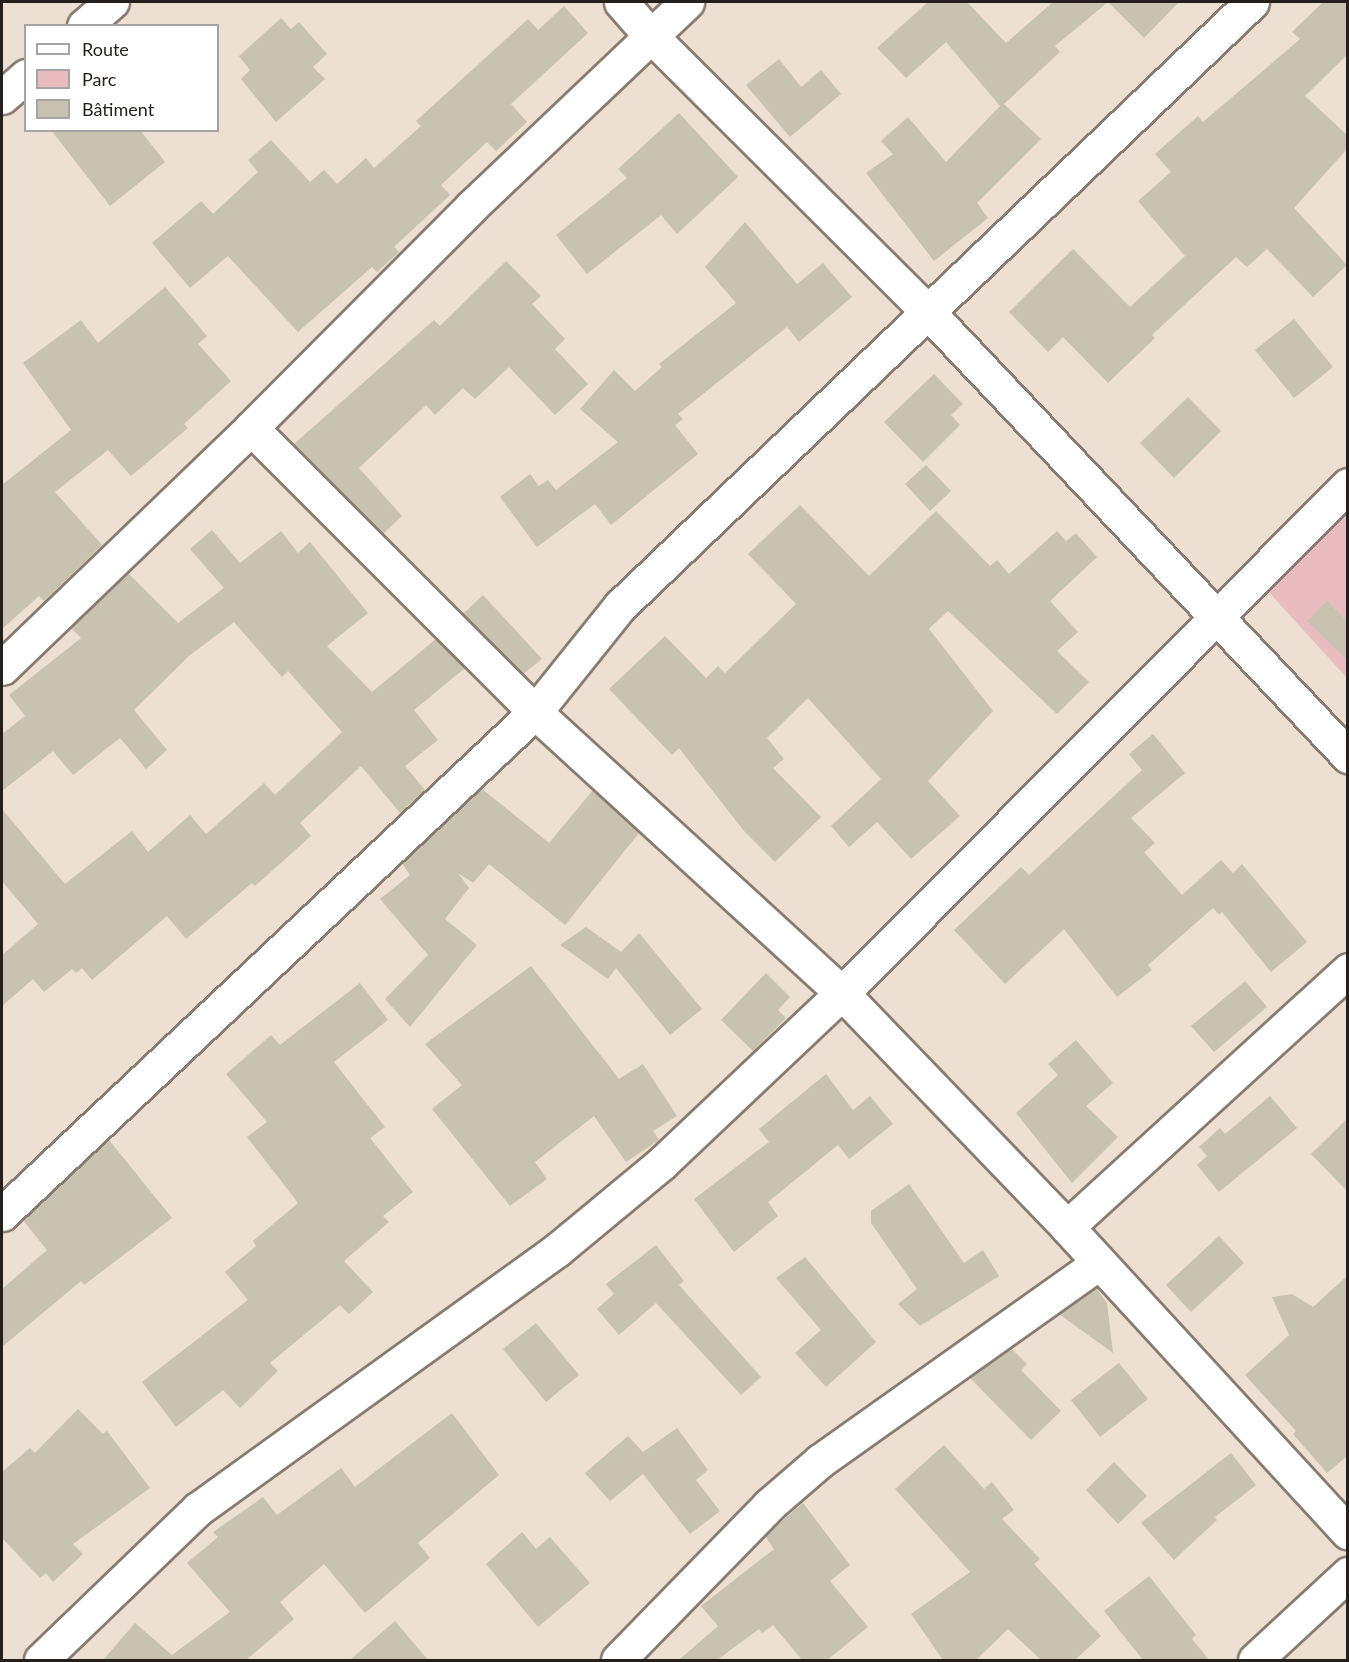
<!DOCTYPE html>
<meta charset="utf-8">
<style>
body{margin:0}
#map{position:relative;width:1349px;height:1662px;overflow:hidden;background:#eddfd1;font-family:Lato,sans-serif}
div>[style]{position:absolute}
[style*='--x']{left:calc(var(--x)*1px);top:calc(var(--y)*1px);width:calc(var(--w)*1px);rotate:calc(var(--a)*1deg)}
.green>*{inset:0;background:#e9bcc0}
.building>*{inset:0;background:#c8c2b1}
.roads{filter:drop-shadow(2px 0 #887b6f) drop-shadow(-2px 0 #887b6f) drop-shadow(0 2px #887b6f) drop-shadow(0 -2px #887b6f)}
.minor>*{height:33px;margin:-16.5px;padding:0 16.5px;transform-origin:16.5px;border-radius:16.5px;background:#fff}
span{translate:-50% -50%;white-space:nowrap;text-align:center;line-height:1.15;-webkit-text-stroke:6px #fff;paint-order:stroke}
.frame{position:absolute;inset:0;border:3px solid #241f1a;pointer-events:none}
.legend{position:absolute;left:24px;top:24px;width:195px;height:108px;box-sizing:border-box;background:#fff;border:2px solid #a7a5a3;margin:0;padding:8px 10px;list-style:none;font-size:18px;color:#241f1a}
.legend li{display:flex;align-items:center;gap:12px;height:30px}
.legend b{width:30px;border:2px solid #a7a5a3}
</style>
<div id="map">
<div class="green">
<div style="clip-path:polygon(1347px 510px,1347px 678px,1266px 589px)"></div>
</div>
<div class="building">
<div style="clip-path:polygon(928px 2px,967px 2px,1006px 43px,1053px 2px,1179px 2px,1144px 38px,1108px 2px,1055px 46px,1060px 52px,1004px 104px,1041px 139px,977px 203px,988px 218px,934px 261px,866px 173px,893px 154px,881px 141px,908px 117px,946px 162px,1000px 106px,946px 42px,906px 78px,877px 48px)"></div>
<div style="clip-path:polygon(1323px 2px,1347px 2px,1347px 55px,1305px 96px,1347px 135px,1347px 149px,1294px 208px,1347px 265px,1313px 297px,1267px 249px,1247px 267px,1236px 257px,1152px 335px,1155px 338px,1108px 383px,1063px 337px,1048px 352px,1009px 312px,1073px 249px,1130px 307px,1185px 256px,1138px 201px,1171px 172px,1155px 154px,1198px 116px,1203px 122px,1300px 39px,1292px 32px)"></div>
<div style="clip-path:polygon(564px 6px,588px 33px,511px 104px,527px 122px,496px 151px,487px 142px,441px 185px,450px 195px,394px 247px,399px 252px,377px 272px,372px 267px,298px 332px,228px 256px,190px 288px,152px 243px,201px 201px,213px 214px,258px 172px,248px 160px,271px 140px,310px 182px,324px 170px,337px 184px,366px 158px,374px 168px,421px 126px,416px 121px,528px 19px,538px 30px)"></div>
<div style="clip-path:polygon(281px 18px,291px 29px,299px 22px,327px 54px,313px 67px,325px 79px,276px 122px,241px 79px,250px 70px,239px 56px)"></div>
<div style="clip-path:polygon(779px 59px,801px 87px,821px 70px,841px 94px,790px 137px,746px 85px)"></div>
<div style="clip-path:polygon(679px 113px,738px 177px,677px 234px,661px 215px,587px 274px,556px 235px,627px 178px,618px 169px)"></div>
<div style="clip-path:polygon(51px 130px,140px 130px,165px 162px,110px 206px)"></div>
<div style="clip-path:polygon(745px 222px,797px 284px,823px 263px,852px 297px,799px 342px,787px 327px,678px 414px,683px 419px,675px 425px,698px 454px,611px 525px,595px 504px,537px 547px,500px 497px,530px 474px,539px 486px,548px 480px,556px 490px,618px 442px,580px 409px,614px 370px,635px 391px,662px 367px,659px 364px,736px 303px,705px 267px)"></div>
<div style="clip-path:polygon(506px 261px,541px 296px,532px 304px,565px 339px,555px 349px,588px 384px,555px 415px,509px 367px,475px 399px,463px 388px,435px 415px,426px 405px,359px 468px,402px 516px,383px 534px,294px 444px,434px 320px,440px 326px)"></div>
<div style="clip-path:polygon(165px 287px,207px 336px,198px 344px,231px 381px,184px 424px,188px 428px,131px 476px,108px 450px,55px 492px,102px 545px,44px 601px,39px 596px,2px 629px,2px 485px,71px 430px,23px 363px,81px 320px,98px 343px)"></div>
<div style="clip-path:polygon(1294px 319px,1333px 367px,1294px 398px,1255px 350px)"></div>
<div style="clip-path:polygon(934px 374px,963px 404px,951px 415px,960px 425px,923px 462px,884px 422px)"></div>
<div style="clip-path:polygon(1188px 397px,1221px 431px,1174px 478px,1140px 443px)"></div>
<div style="clip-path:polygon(926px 465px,951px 491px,930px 511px,905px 484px)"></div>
<div style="clip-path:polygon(800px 505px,869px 576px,936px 511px,990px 566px,997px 560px,1009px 574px,1057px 531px,1066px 541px,1076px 533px,1097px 557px,1050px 601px,1078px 632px,1057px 651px,1089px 682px,1057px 714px,948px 611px,929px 629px,993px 711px,928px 781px,960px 816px,911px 859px,877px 822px,849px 847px,831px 826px,881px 779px,808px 698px,767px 738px,784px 759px,773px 768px,821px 817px,775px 862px,744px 831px,679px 748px,672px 755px,609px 689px,665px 636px,706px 678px,718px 666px,725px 673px,796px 604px,748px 554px)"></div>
<div style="clip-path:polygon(212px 530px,240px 563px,281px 531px,298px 553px,310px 542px,368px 613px,327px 646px,372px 692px,436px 639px,465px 668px,414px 710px,438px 740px,405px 766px,425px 790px,400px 813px,361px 766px,300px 823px,311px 836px,255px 886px,252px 883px,186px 939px,167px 916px,92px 980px,82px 968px,76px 973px,72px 969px,44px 992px,33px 979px,2px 1006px,2px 955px,38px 924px,2px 881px,2px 809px,65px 884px,132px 831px,148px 852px,190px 815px,206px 834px,264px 783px,275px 795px,342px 732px,288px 671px,282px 677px,234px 622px,190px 655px,134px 710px,167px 750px,146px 769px,120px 738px,73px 775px,53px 751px,2px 791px,2px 734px,25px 716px,9px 695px,81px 638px,71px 628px,128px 573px,178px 623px,224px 588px,190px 549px)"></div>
<div style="clip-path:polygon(483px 595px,542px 659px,523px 674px,463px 614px)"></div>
<div style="clip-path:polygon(1327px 601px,1347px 621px,1347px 660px,1307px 621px)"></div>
<div style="clip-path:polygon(1153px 734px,1185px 773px,1131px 818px,1155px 843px,1144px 852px,1182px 895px,1221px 860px,1233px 873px,1242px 864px,1307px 942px,1271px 972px,1222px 912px,1219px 915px,1213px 908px,1148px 965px,1152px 970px,1117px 997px,1064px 929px,1005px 984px,954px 930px,1021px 867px,1029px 875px,1142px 770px,1129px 754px)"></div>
<div style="clip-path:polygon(481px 788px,549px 843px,593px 790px,639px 833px,565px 925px,489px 864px,473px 883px,458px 873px,469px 888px,445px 919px,477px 945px,410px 1027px,385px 999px,428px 955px,380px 899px,410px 875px,402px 863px)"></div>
<div style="clip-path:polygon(586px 927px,621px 952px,639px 933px,702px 1009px,670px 1035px,616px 968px,608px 979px,560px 945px)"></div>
<div style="clip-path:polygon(531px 966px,619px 1079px,643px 1064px,677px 1116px,653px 1131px,659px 1140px,626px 1162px,594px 1116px,535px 1162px,547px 1179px,510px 1206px,432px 1109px,462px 1085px,425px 1044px)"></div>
<div style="clip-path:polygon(766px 973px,790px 997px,778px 1010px,786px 1018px,753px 1051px,721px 1020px)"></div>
<div style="clip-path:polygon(1245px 981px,1267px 1007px,1214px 1052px,1191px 1026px)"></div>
<div style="clip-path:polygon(360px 983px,388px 1020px,334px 1062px,385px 1127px,370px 1138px,413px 1192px,383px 1216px,389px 1222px,344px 1261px,373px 1292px,349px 1314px,340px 1305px,270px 1363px,278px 1371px,240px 1408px,223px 1390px,176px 1427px,142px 1382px,248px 1300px,225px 1272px,256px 1246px,253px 1241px,298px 1203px,247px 1137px,267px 1122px,226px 1074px,271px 1035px,280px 1045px)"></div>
<div style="clip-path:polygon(1076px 1040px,1113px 1083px,1086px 1106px,1118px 1137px,1072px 1183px,1016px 1113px,1058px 1075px,1048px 1064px)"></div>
<div style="clip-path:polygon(826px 1074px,853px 1110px,870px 1096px,893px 1124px,849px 1159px,838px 1145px,768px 1202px,778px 1216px,734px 1252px,694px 1199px,769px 1142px,759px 1129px)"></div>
<div style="clip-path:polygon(1270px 1096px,1297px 1128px,1219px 1192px,1197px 1165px,1207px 1156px,1199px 1147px,1220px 1128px,1225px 1134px)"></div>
<div style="clip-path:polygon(1347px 1119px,1347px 1191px,1311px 1154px)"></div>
<div style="clip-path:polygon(109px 1140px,172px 1218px,84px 1285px,81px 1281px,2px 1347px,2px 1289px,47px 1250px,23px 1220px)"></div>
<div style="clip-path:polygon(909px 1184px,964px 1263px,983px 1250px,999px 1276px,920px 1326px,898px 1304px,917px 1289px,871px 1223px,871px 1211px)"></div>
<div style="clip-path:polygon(1219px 1236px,1244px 1263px,1191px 1312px,1166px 1285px)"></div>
<div style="clip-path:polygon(656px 1245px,684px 1281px,679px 1285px,761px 1377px,741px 1395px,656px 1303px,619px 1335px,597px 1309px,614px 1294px,606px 1284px)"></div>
<div style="clip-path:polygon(805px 1257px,876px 1342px,826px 1387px,795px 1353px,821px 1330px,776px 1278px)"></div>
<div style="clip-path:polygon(1347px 1276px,1347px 1456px,1327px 1473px,1293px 1434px,1296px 1431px,1245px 1375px,1289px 1335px,1272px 1297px,1292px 1294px,1313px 1307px)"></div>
<div style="clip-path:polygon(1096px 1288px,1107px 1303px,1113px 1353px,1059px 1314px)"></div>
<div style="clip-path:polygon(536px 1323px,579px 1375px,546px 1402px,503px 1349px)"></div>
<div style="clip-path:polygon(1011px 1348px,1027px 1364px,1021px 1370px,1061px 1411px,1031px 1440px,970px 1378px)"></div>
<div style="clip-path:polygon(1119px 1363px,1148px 1399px,1100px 1437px,1071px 1400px)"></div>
<div style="clip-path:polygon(78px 1409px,103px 1434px,107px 1431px,150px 1488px,73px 1544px,83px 1554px,53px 1582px,46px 1573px,40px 1578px,2px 1538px,2px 1472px,30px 1448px,35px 1453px)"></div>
<div style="clip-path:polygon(452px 1413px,499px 1475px,418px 1543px,430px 1558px,365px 1613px,324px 1564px,280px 1602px,294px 1619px,246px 1660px,103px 1660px,135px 1623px,172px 1655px,230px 1612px,187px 1563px,218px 1537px,213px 1532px,263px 1497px,277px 1515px,341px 1468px,355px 1487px)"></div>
<div style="clip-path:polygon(677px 1428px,708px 1470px,696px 1480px,720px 1511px,690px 1534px,643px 1474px,610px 1501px,585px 1473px,628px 1436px,643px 1452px)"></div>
<div style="clip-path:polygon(944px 1445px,984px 1489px,992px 1482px,1014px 1510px,1002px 1519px,1040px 1559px,1034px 1564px,1101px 1636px,1075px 1660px,1041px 1660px,1008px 1629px,976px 1660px,943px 1660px,911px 1614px,970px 1572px,895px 1489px)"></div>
<div style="clip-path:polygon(1231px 1453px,1256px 1485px,1215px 1517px,1217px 1520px,1174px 1560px,1141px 1523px)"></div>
<div style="clip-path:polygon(1114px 1462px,1147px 1496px,1118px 1524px,1086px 1490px)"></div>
<div style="clip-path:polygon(803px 1503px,850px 1565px,830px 1581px,868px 1627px,827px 1660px,802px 1660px,773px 1625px,762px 1633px,759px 1629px,717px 1660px,679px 1660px,718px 1626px,701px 1606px,774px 1549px,765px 1536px)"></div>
<div style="clip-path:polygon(522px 1532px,536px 1549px,550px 1537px,590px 1583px,538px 1627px,486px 1564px)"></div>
<div style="clip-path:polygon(1149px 1576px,1196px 1635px,1192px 1639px,1209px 1660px,1143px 1660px,1104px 1611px)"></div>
<div style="clip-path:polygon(395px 1621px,428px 1660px,350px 1660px)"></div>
</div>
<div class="roads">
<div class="minor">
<div style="--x:621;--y:2;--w:43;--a:48.8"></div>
<div style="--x:649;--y:34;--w:392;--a:44.9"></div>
<div style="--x:927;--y:311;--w:613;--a:46.59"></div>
<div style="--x:84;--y:26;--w:37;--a:-41"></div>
<div style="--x:2;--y:97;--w:32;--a:-41"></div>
<div style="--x:251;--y:428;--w:402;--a:45"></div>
<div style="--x:535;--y:712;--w:416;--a:42.5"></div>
<div style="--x:842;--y:993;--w:325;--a:46.1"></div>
<div style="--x:1067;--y:1227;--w:415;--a:47.4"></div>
<div style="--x:2;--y:668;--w:346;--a:-43.9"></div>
<div style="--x:251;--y:428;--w:312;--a:-45.1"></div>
<div style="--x:471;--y:207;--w:298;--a:-43.5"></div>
<div style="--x:2;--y:1214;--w:732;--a:-43.28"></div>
<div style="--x:535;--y:712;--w:136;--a:-51.3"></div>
<div style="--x:620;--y:606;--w:874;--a:-43.7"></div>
<div style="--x:1067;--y:1227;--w:381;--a:-42.4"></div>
<div style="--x:41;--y:1660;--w:218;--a:-43.9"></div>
<div style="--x:198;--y:1509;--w:443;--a:-35.8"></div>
<div style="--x:557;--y:1250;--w:136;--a:-39.6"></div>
<div style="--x:662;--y:1163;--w:248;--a:-43.4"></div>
<div style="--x:842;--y:993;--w:717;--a:-45.11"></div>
<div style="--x:618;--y:1660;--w:216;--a:-45.7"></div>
<div style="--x:769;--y:1505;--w:67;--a:-40.8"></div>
<div style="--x:820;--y:1461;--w:342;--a:-35.4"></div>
<div style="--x:1255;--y:1660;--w:127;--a:-42.8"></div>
</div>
</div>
<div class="frame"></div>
<ul class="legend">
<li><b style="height:8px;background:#fff"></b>Route</li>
<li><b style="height:16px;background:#e9bcc0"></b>Parc</li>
<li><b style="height:16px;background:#c8c2b1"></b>Bâtiment</li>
</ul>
</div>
